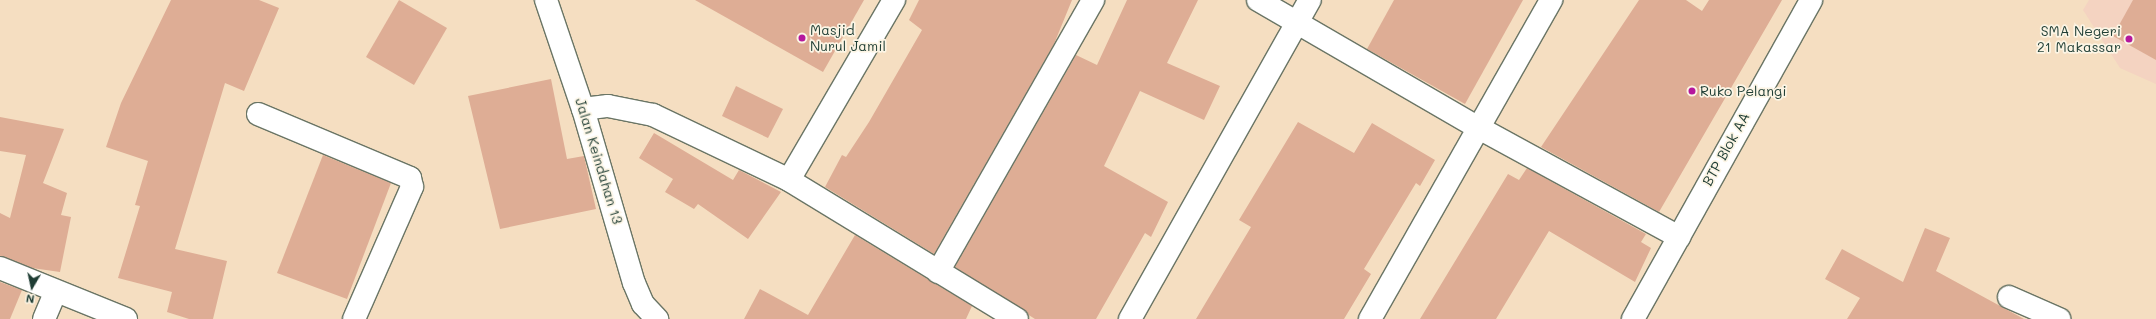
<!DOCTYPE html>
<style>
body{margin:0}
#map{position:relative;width:2156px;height:319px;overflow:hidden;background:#f5dec1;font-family:Mali,sans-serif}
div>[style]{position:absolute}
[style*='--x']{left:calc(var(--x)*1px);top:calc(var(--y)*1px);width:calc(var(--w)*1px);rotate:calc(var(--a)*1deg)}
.built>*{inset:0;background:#f4d3c1}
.building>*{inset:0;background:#dead95}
.roads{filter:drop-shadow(1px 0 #6a7565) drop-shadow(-1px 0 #6a7565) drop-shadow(0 1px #6a7565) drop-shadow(0 -1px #6a7565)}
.minor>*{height:22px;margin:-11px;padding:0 11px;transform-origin:11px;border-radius:11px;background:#fff}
.dots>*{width:11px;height:11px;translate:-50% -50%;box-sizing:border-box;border:2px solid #fcf5e5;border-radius:50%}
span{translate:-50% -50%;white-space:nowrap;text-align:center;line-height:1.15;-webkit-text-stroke:3.5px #fcf5e5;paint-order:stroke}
.poi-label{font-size:14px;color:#1f3d34}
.left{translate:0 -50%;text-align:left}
.right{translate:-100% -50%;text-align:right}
.street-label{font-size:14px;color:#1f3d34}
.north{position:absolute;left:12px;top:267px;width:40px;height:40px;-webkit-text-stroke:3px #fcf5e5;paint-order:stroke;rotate:189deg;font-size:11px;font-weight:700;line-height:16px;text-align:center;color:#1f3d34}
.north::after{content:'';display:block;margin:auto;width:14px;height:18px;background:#1f3d34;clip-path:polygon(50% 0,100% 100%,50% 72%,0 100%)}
</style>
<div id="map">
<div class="built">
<div style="clip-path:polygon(2089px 0,2156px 0,2156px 84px,2120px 68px,2083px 10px)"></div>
</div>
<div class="building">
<div style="clip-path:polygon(171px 0,259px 0,279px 8px,244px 91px,225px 83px,175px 249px,227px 261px,213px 319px,189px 319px,167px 312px,172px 292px,118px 278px,140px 206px,135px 205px,148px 161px,106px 147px,121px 103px)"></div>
<div style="clip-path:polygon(399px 0,447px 28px,414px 85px,366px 57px)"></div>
<div style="clip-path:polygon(695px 0,864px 0,823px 72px)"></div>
<div style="clip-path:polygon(919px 0,1072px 0,1054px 44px,934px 254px,825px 187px,842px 155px,846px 157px,869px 122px,922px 30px,909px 20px)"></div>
<div style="clip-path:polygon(1127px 0,1198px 0,1167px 63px,1220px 86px,1204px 120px,1140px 91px,1104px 166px,1168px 202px,1151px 237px,1145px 233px,1096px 319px,1035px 319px,955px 267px,1076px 55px,1097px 65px)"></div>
<div style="clip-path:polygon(1394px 0,1523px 0,1465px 104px,1367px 49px)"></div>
<div style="clip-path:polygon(1639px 0,1686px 0,1702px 11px,1709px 0,1782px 0,1659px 212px,1541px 147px)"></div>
<div style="clip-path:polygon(2133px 0,2156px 0,2156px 60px,2113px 36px)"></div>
<div style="clip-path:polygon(551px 79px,567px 159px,584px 156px,596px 209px,500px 229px,468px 96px)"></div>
<div style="clip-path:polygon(736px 86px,783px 109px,768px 138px,722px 116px)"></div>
<div style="clip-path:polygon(0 117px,64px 129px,43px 183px,67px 193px,61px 215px,71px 217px,60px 272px,32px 268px,0 256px,0 213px,10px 218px,26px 155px,0 151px)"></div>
<div style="clip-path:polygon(1298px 122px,1354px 153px,1372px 123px,1435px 160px,1420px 186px,1416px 183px,1364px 269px,1371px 274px,1344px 319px,1196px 319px,1251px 227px,1239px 220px)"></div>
<div style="clip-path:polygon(654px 133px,733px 180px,739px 170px,781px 192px,748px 239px,698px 204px,694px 209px,665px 192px,673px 179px,639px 158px)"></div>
<div style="clip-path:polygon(323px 155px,391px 183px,347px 299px,277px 273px)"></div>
<div style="clip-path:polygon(1527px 168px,1646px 234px,1641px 242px,1651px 248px,1635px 282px,1549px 231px,1496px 319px,1420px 319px,1508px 174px,1519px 180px)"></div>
<div style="clip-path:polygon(1925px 228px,1950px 238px,1936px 271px,2024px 319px,1847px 319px,1860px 298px,1825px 279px,1842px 249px,1903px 282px)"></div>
<div style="clip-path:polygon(855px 235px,972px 306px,966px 319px,744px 319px,760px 289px,808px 315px)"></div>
<div style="clip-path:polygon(0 282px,22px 290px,10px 319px,0 319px)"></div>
</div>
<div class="roads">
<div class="minor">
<div style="--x:546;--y:0;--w:115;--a:71.3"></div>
<div style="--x:583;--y:109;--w:181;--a:73.7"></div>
<div style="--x:634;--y:283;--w:23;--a:67"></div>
<div style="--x:643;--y:304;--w:21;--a:47"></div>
<div style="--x:894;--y:0;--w:208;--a:120.3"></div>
<div style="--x:789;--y:180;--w:267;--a:31.4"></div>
<div style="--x:1258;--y:0;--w:255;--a:30.1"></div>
<div style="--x:1479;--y:128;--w:228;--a:28.6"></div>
<div style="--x:583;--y:109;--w:25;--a:-7"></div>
<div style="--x:608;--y:106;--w:46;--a:11.3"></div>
<div style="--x:653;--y:115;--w:151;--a:25.5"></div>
<div style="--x:258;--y:114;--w:165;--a:22.8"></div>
<div style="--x:410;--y:178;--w:9;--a:77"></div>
<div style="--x:412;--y:187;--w:144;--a:113.7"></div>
<div style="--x:0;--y:268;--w:136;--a:22"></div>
<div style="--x:938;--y:272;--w:313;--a:-60.3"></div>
<div style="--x:2009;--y:297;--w:55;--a:23.7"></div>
<div style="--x:44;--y:319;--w:30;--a:-67"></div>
<div style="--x:1130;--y:319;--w:366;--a:-60.6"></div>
<div style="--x:1370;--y:319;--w:367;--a:-60.4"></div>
<div style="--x:1633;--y:319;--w:365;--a:-60.8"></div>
</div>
</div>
<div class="dots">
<div style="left:802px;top:38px;background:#b5179e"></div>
<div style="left:2129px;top:39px;background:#b5179e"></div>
<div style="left:1692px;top:91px;background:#b5179e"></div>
</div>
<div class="poi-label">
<span class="left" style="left:810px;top:38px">Masjid<br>Nurul Jamil</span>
<span class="right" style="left:2121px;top:39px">SMA Negeri<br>21 Makassar</span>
<span class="left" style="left:1700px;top:91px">Ruko Pelangi</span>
</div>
<div class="street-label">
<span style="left:1726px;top:149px;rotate:-61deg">BTP Blok AA</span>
<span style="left:599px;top:161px;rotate:73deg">Jalan Keindahan 13</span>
</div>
<div class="north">N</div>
</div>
